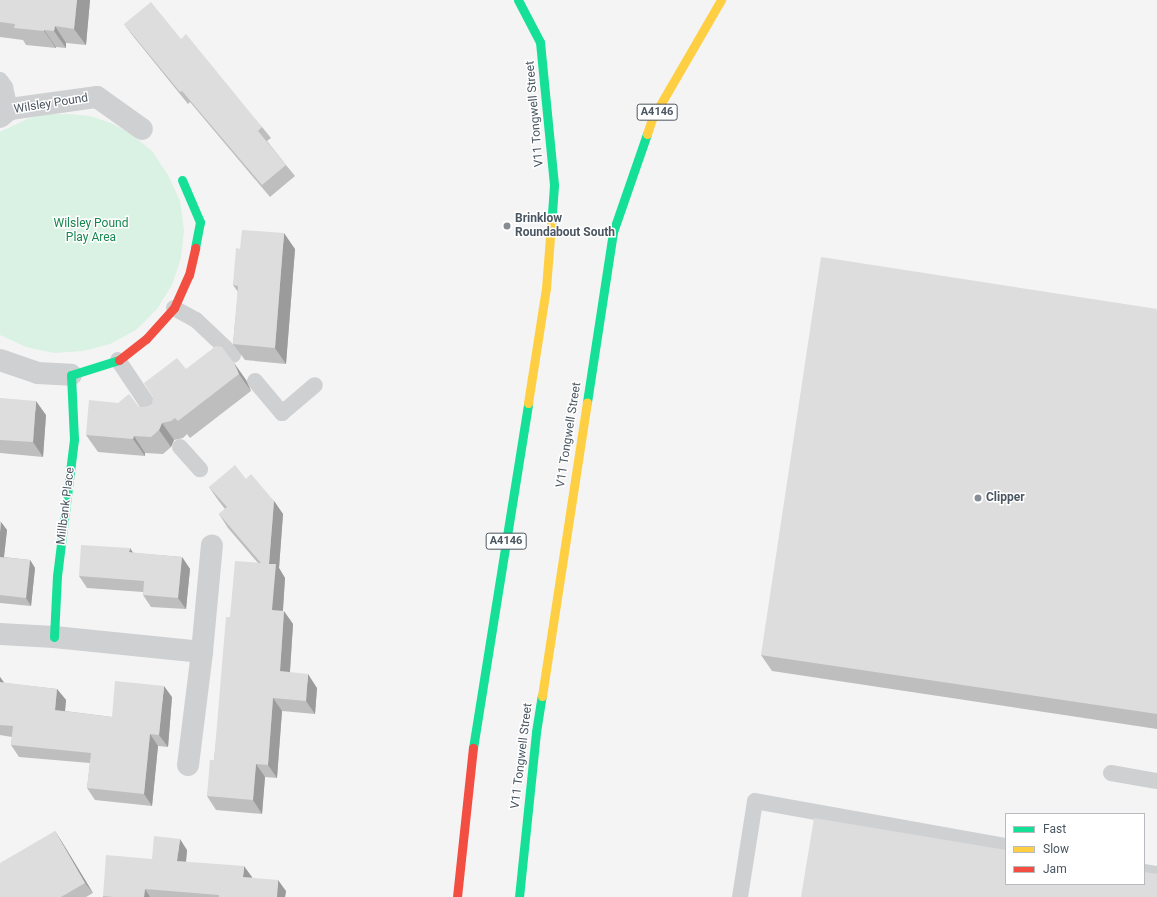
<!DOCTYPE html>
<style>
body{margin:0}
#map{position:relative;width:1157px;height:897px;overflow:hidden;background:#f4f4f4;font-family:Roboto,sans-serif}
div>[style]{position:absolute}
[style*='--x']{left:calc(var(--x)*1px);top:calc(var(--y)*1px);width:calc(var(--w)*1px);rotate:calc(var(--a)*1deg)}
.green>*{inset:0;background:#d9f2e3}
.lane>*{height:16px;margin:-8px;padding:0 8px;transform-origin:8px;border-radius:8px;background:#ced0d2}
.street>*{height:22px;margin:-11px;padding:0 11px;transform-origin:11px;border-radius:11px;background:#ced0d2}
.fast>*{height:9px;margin:-4.5px;padding:0 4.5px;transform-origin:4.5px;border-radius:4.5px;background:#16e098}
.slow>*{height:9px;margin:-4.5px;padding:0 4.5px;transform-origin:4.5px;border-radius:4.5px;background:#ffcf43}
.jam>*{height:9px;margin:-4.5px;padding:0 4.5px;transform-origin:4.5px;border-radius:4.5px;background:#f24e42}
.wall>*{inset:0;background:#bebebf}
.shaded-wall>*{inset:0;background:#9b9b9b}
.building>*{inset:0;background:#ddddde}
.dots>*{width:11px;height:11px;translate:-50% -50%;box-sizing:border-box;border:2px solid #fff;border-radius:50%}
span{translate:-50% -50%;white-space:nowrap;text-align:center;line-height:1.15;-webkit-text-stroke:3px #fff;paint-order:stroke}
.shield-label span{padding:1px 3px;background:#fff;border:1px solid;border-radius:3px;-webkit-text-stroke-width:0}
.shield-label{font-size:11px;color:#4a5661;font-weight:700}
.street-label{font-size:12px;color:#4a5661}
.poi-label{font-size:12px;color:#4a5661;font-weight:700}
.left{translate:0 -50%;text-align:left}
.park-label{font-size:12px;color:#17864f}
.legend{position:absolute;left:1005px;top:813px;width:140px;height:72px;box-sizing:border-box;background:#fff;border:1px solid #b7bbc0;margin:0;padding:5px 7px;list-style:none;font-size:12px;color:#4a5661}
.legend li{display:flex;align-items:center;gap:8px;height:20px}
.legend b{width:20px;border:1px solid #b7bbc0}
</style>
<div id="map">
<div class="green">
<div style="clip-path:polygon(48px 114px,69px 114px,90px 116px,111px 123px,130px 133px,152px 151px,168px 175px,180px 201px,184px 230px,181px 258px,172px 285px,157px 309px,136px 330px,110px 344px,83px 351px,54px 353px,26px 347px,0 335px,0 132px,27px 119px)"></div>
</div>
<div class="lane">
<div style="--x:0;--y:80;--w:9;--a:54"></div>
<div style="--x:5;--y:87;--w:23;--a:77"></div>
<div style="--x:174;--y:308;--w:25;--a:29"></div>
<div style="--x:196;--y:320;--w:51;--a:43.4"></div>
<div style="--x:118;--y:360;--w:66;--a:56.1"></div>
<div style="--x:255;--y:381;--w:42;--a:49.8"></div>
<div style="--x:282;--y:413;--w:43;--a:-40.3"></div>
<div style="--x:180;--y:447;--w:30;--a:48"></div>
<div style="--x:1111;--y:773;--w:47;--a:9.9"></div>
<div style="--x:1144;--y:872;--w:13;--a:9"></div>
<div style="--x:740;--y:897;--w:97;--a:-81.1"></div>
<div style="--x:755;--y:801;--w:255;--a:10.2"></div>
</div>
<div class="street">
<div style="--x:0;--y:117;--w:13;--a:-39"></div>
<div style="--x:10;--y:109;--w:88;--a:-7.9"></div>
<div style="--x:97;--y:97;--w:55;--a:35.4"></div>
<div style="--x:0;--y:360;--w:39;--a:19"></div>
<div style="--x:37;--y:373;--w:34;--a:3"></div>
<div style="--x:0;--y:634;--w:54;--a:3.2"></div>
<div style="--x:54;--y:637;--w:149;--a:5.8"></div>
<div style="--x:188;--y:765;--w:114;--a:-82.9"></div>
<div style="--x:202;--y:652;--w:107;--a:-84.7"></div>
</div>
<div class="fast">
<div style="--x:518;--y:0;--w:47;--a:62.4"></div>
<div style="--x:540;--y:42;--w:144;--a:84.4"></div>
<div style="--x:554;--y:185;--w:39;--a:94"></div>
<div style="--x:182;--y:180;--w:46;--a:66.8"></div>
<div style="--x:200;--y:222;--w:26;--a:101"></div>
<div style="--x:587;--y:402;--w:172;--a:-81.3"></div>
<div style="--x:613;--y:232;--w:104;--a:-70.9"></div>
<div style="--x:54;--y:637;--w:61;--a:-87.2"></div>
<div style="--x:57;--y:576;--w:138;--a:-82.9"></div>
<div style="--x:74;--y:439;--w:64;--a:-92.7"></div>
<div style="--x:71;--y:375;--w:50;--a:-17.4"></div>
<div style="--x:473;--y:748;--w:349;--a:-80.9"></div>
<div style="--x:519;--y:897;--w:166;--a:-84.1"></div>
<div style="--x:536;--y:732;--w:36;--a:-81"></div>
</div>
<div class="slow">
<div style="--x:647;--y:134;--w:16;--a:-72"></div>
<div style="--x:652;--y:119;--w:138;--a:-59.9"></div>
<div style="--x:528;--y:403;--w:116;--a:-81.1"></div>
<div style="--x:546;--y:288;--w:64;--a:-85.5"></div>
<div style="--x:542;--y:696;--w:297;--a:-81.3"></div>
</div>
<div class="jam">
<div style="--x:119;--y:360;--w:34;--a:-38"></div>
<div style="--x:146;--y:339;--w:42;--a:-47.9"></div>
<div style="--x:174;--y:308;--w:36;--a:-66"></div>
<div style="--x:189;--y:275;--w:28;--a:-77"></div>
<div style="--x:457;--y:897;--w:150;--a:-83.9"></div>
</div>
<div class="wall">
<div style="clip-path:polygon(0 0,90px 0,86px 45px,66px 43px,66px 48px,56px 47px,56px 48px,26px 45px,23px 40px,0 37px)"></div>
<div style="clip-path:polygon(124px 24px,181px 39px,262px 127px,271px 138px,267px 141px,286px 165px,295px 176px,270px 197px,190px 102px,188px 104px,133px 36px)"></div>
<div style="clip-path:polygon(240px 249px,295px 249px,286px 364px,245px 360px,233px 344px,238px 292px,233px 285px)"></div>
<div style="clip-path:polygon(1157px 309px,1157px 729px,772px 671px,761px 655px)"></div>
<div style="clip-path:polygon(234px 363px,246px 380px,251px 391px,190px 438px,187px 434px,183px 438px,174px 440px,171px 447px,163px 454px,145px 453px,145px 456px,98px 452px,86px 435px,139px 407px,148px 406px,186px 369px)"></div>
<div style="clip-path:polygon(0 398px,46px 415px,43px 457px,0 453px)"></div>
<div style="clip-path:polygon(246px 479px,274px 501px,283px 514px,279px 568px,285px 578px,283px 611px,293px 624px,290px 672px,317px 688px,315px 714px,282px 711px,277px 778px,265px 777px,262px 814px,216px 810px,207px 796px,214px 760px,230px 617px,258px 563px,228px 528px,219px 514px,225px 509px,218px 500px,209px 487px)"></div>
<div style="clip-path:polygon(0 521px,7px 530px,4px 557px,30px 560px,35px 568px,31px 606px,0 603px)"></div>
<div style="clip-path:polygon(133px 553px,182px 557px,190px 569px,186px 609px,151px 607px,143px 595px,143px 592px,87px 588px,79px 576px)"></div>
<div style="clip-path:polygon(0 677px,4px 683px,57px 689px,66px 700px,65px 711px,112px 717px,172px 697px,168px 747px,158px 746px,152px 806px,95px 800px,87px 788px,90px 763px,19px 757px,11px 745px,12px 737px,0 735px)"></div>
<div style="clip-path:polygon(55px 831px,62px 842px,93px 893px,86px 897px,0 897px)"></div>
<div style="clip-path:polygon(187px 850px,186px 862px,252px 877px,252px 878px,286px 891px,285px 897px,103px 897px,103px 896px,152px 859px)"></div>
</div>
<div class="shaded-wall">
<div style="clip-path:polygon(77px 0,90px 0,86px 45px,74px 29px)"></div>
<div style="clip-path:polygon(55px 26px,66px 43px,66px 48px,54px 31px)"></div>
<div style="clip-path:polygon(44px 30px,56px 47px,56px 48px,44px 31px)"></div>
<div style="clip-path:polygon(284px 233px,295px 249px,286px 364px,275px 348px)"></div>
<div style="clip-path:polygon(234px 363px,246px 380px,251px 391px,239px 374px)"></div>
<div style="clip-path:polygon(36px 401px,46px 415px,43px 457px,33px 442px)"></div>
<div style="clip-path:polygon(162px 423px,174px 440px,171px 447px,159px 430px)"></div>
<div style="clip-path:polygon(134px 436px,145px 453px,145px 456px,133px 439px)"></div>
<div style="clip-path:polygon(274px 501px,283px 514px,279px 568px,285px 578px,282px 623px,272px 610px,269px 564px)"></div>
<div style="clip-path:polygon(1px 522px,7px 530px,3px 565px,0 560px,0 532px)"></div>
<div style="clip-path:polygon(130px 548px,138px 560px,129px 552px)"></div>
<div style="clip-path:polygon(182px 557px,190px 569px,186px 609px,178px 598px)"></div>
<div style="clip-path:polygon(30px 560px,35px 568px,31px 606px,26px 598px)"></div>
<div style="clip-path:polygon(284px 611px,293px 624px,289px 685px,280px 671px)"></div>
<div style="clip-path:polygon(308px 674px,317px 688px,315px 714px,306px 701px)"></div>
<div style="clip-path:polygon(0 677px,8px 688px,0 683px)"></div>
<div style="clip-path:polygon(164px 686px,172px 697px,168px 747px,159px 735px)"></div>
<div style="clip-path:polygon(57px 689px,66px 700px,64px 722px,55px 710px)"></div>
<div style="clip-path:polygon(273px 698px,282px 711px,277px 778px,268px 765px)"></div>
<div style="clip-path:polygon(150px 734px,158px 746px,152px 806px,144px 794px)"></div>
<div style="clip-path:polygon(256px 764px,265px 777px,262px 814px,253px 800px)"></div>
<div style="clip-path:polygon(55px 831px,62px 842px,93px 893px,85px 883px)"></div>
<div style="clip-path:polygon(180px 839px,187px 850px,185px 872px,177px 861px)"></div>
<div style="clip-path:polygon(244px 866px,252px 877px,251px 888px,243px 877px)"></div>
<div style="clip-path:polygon(278px 880px,286px 891px,285px 897px,277px 897px)"></div>
<div style="clip-path:polygon(145px 889px,150px 897px,144px 897px)"></div>
</div>
<div class="building">
<div style="clip-path:polygon(0 0,77px 0,74px 29px,55px 26px,54px 31px,44px 30px,44px 31px,14px 28px,15px 24px,0 22px)"></div>
<div style="clip-path:polygon(151px 2px,181px 39px,186px 34px,262px 127px,258px 131px,286px 165px,262px 185px,182px 91px,180px 92px,124px 24px)"></div>
<div style="clip-path:polygon(242px 230px,284px 233px,275px 348px,233px 344px,238px 286px,233px 285px,236px 248px,240px 249px)"></div>
<div style="clip-path:polygon(821px 257px,1157px 309px,1157px 714px,761px 655px)"></div>
<div style="clip-path:polygon(216px 346px,222px 347px,234px 363px,239px 374px,178px 421px,175px 418px,171px 421px,162px 423px,159px 430px,151px 437px,134px 436px,133px 439px,86px 435px,89px 400px,118px 403px,129px 394px,139px 407px,148px 406px,152px 403px,153px 397px,144px 383px,177px 358px,186px 369px)"></div>
<div style="clip-path:polygon(0 398px,36px 401px,33px 442px,0 440px)"></div>
<div style="clip-path:polygon(235px 465px,246px 479px,251px 474px,274px 501px,269px 564px,276px 564px,272px 610px,284px 611px,280px 671px,308px 674px,306px 701px,273px 698px,268px 765px,256px 764px,253px 800px,207px 796px,210px 760px,214px 760px,226px 617px,230px 617px,235px 561px,261px 563px,219px 514px,227px 507px,209px 487px)"></div>
<div style="clip-path:polygon(0 521px,1px 522px,0 532px)"></div>
<div style="clip-path:polygon(81px 545px,130px 548px,129px 552px,182px 557px,178px 598px,143px 595px,144px 581px,79px 576px)"></div>
<div style="clip-path:polygon(0 557px,30px 560px,26px 598px,0 595px)"></div>
<div style="clip-path:polygon(115px 681px,164px 686px,159px 735px,150px 734px,144px 794px,87px 788px,91px 753px,11px 745px,13px 726px,0 725px,0 682px,57px 689px,55px 710px,112px 717px)"></div>
<div style="clip-path:polygon(814px 818px,1006px 850px,1006px 884px,1144px 884px,1144px 872px,1157px 874px,1157px 897px,801px 897px)"></div>
<div style="clip-path:polygon(55px 831px,85px 883px,61px 897px,0 897px,0 863px)"></div>
<div style="clip-path:polygon(154px 836px,180px 839px,177px 861px,244px 866px,243px 877px,278px 880px,277px 897px,219px 897px,219px 895px,145px 889px,144px 897px,113px 897px,103px 896px,106px 855px,152px 859px)"></div>
</div>
<div class="dots">
<div style="left:507px;top:226px;background:#868d94"></div>
<div style="left:978px;top:498px;background:#868d94"></div>
</div>
<div class="shield-label">
<span style="left:657px;top:112px">A4146</span>
<span style="left:506px;top:541px">A4146</span>
</div>
<div class="street-label">
<span style="left:51px;top:104px;rotate:-9deg">Wilsley Pound</span>
<span style="left:535px;top:114px;rotate:-95deg">V11 Tongwell Street</span>
<span style="left:569px;top:435px;rotate:-81deg">V11 Tongwell Street</span>
<span style="left:66px;top:506px;rotate:-83deg">Millbank Place</span>
<span style="left:522px;top:756px;rotate:-83deg">V11 Tongwell Street</span>
</div>
<div class="poi-label">
<span class="left" style="left:515px;top:226px">Brinklow<br>Roundabout South</span>
<span class="left" style="left:986px;top:498px">Clipper</span>
</div>
<div class="park-label">
<span style="left:91px;top:231px">Wilsley Pound<br>Play Area</span>
</div>
<ul class="legend">
<li><b style="height:5px;background:#16e098"></b>Fast</li>
<li><b style="height:5px;background:#ffcf43"></b>Slow</li>
<li><b style="height:5px;background:#f24e42"></b>Jam</li>
</ul>
</div>
